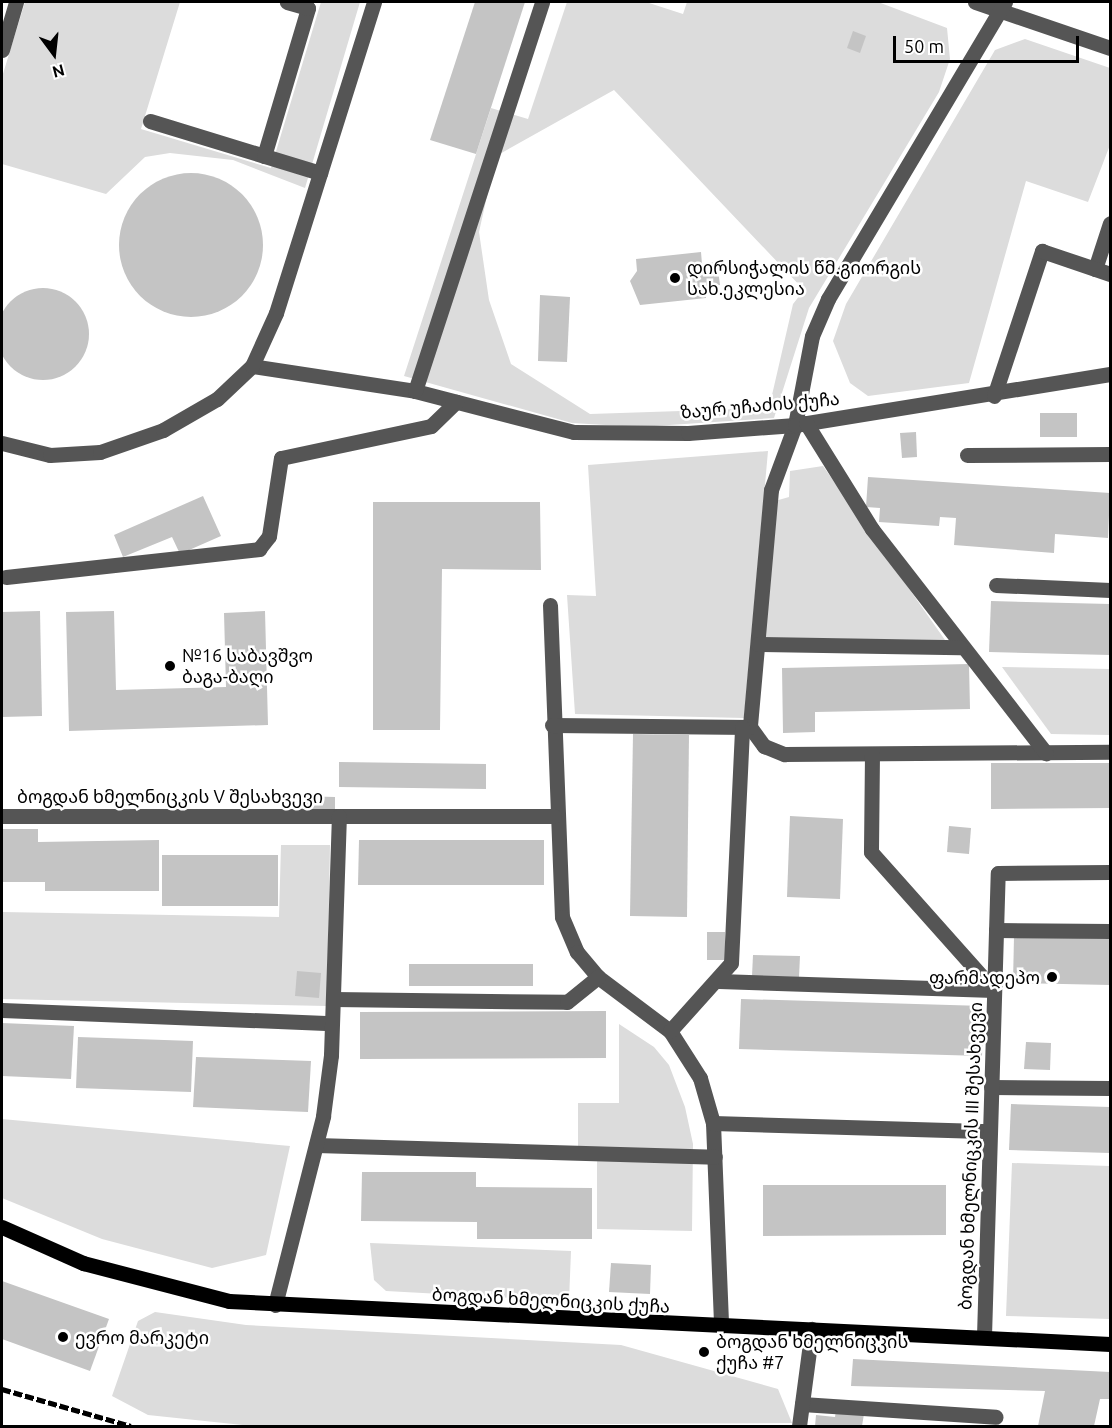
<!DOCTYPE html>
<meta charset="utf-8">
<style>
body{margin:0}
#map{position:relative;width:1112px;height:1428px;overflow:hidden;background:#fff;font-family:Ubuntu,"Noto Sans Georgian",sans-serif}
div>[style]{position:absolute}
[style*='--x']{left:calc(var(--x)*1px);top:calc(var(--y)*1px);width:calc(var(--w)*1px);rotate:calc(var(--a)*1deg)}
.green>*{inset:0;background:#dcdcdc}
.building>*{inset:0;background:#c4c4c4}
.round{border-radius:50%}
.minor>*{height:15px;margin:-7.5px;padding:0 7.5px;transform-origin:7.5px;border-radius:7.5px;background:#555}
.major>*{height:15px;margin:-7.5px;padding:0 7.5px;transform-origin:7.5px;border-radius:7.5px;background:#000}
.rail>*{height:4.5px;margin-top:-2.25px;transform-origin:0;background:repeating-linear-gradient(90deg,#000 0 9px,transparent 0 12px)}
.dots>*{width:16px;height:16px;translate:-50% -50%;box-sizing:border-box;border:3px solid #fff;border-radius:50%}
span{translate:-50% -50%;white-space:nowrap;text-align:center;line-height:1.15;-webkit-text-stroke:5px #fff;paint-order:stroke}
.poi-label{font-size:18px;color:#000}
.left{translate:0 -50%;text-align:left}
.right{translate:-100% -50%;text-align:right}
.street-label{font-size:18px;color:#000}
.frame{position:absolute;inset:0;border:3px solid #000;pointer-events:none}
.north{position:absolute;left:24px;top:24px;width:60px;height:60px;-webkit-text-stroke:4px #fff;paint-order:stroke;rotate:165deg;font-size:16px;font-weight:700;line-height:24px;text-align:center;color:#000}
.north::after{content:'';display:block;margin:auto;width:21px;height:27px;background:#000;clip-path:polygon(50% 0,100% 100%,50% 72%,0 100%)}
.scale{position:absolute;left:893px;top:36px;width:186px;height:27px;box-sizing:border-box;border:3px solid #000;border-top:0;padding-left:8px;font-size:18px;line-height:21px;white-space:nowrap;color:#000;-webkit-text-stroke:4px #fff;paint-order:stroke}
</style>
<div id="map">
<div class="green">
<div style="clip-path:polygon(25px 2px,180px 2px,141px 129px,271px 168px,321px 2px,360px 2px,305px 188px,233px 160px,170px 153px,145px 157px,106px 194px,2px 164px,2px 77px)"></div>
<div style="clip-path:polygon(evenodd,567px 2px,646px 2px,683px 14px,687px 2px,878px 2px,947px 28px,950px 59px,939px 92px,809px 308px,774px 418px,639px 427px,572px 423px,404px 376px,491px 108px,528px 119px,567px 2px,614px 90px,804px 290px,793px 304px,769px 408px,590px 414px,511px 364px,489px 300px,479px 232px,496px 156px,614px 90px)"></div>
<div style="clip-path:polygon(1025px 39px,1110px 68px,1110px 145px,1088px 202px,1026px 181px,969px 383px,868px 396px,850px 383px,833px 341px,846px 304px,995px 50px)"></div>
<div style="clip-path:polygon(768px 451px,744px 718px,575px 714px,567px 595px,596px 596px,588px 465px)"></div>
<div style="clip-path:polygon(823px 466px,945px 640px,764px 638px,775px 501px,789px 497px,790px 471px)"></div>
<div style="clip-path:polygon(1002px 667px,1110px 669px,1110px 735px,1051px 734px)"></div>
<div style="clip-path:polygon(281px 845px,330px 845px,327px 1006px,2px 999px,2px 912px,279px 917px)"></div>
<div style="clip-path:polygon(619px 1024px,654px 1047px,669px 1065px,685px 1107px,693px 1144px,692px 1231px,597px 1229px,597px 1148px,578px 1149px,578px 1103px,619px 1103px)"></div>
<div style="clip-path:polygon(2px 1119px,290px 1146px,266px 1255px,212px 1268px,102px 1239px,2px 1198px)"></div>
<div style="clip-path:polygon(1012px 1163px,1110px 1166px,1110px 1319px,1006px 1316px)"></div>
<div style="clip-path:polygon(370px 1243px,571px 1251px,569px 1301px,386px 1291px,374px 1280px)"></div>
<div style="clip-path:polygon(155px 1312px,246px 1325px,621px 1345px,778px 1389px,792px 1423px,252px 1426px,148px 1415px,112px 1396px,138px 1321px)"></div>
</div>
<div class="building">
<div style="clip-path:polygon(475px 2px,525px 2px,476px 154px,430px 140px)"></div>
<div style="clip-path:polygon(853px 31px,866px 36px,860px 53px,847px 48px)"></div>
<div class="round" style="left:119px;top:173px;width:144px;height:144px"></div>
<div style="clip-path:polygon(701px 252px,702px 264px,717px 262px,720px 285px,705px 287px,706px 298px,640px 305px,630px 281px,637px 271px,636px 259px)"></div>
<div class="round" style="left:-3px;top:288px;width:92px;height:92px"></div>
<div style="clip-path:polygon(540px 295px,570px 297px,567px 362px,538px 361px)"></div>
<div style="clip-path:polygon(1040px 413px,1077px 413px,1077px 437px,1040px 437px)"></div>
<div style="clip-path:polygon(916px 432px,917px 457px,902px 458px,900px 433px)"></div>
<div style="clip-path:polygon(868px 477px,1110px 493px,1108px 538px,1055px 534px,1054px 553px,954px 545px,956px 518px,940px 517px,939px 526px,879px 522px,880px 508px,866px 507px)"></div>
<div style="clip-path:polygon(203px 496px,221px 536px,180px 554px,172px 537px,123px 557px,114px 535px)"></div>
<div style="clip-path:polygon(373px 502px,540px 502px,541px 570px,442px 569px,440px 730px,373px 730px)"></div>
<div style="clip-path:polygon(991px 601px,1110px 604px,1110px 655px,989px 652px)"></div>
<div style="clip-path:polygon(40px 611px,42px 716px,2px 717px,2px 612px)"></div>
<div style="clip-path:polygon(114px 611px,116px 690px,226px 687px,224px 613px,265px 611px,268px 725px,69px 731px,66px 612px)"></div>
<div style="clip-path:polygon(969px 664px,970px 709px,815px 712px,815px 732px,783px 733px,782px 668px)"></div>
<div style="clip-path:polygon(633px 734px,689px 735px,687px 917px,630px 916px)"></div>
<div style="clip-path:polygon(339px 762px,486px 764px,486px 789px,339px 787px)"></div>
<div style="clip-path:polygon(991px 763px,1110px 763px,1110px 808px,991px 809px)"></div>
<div style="clip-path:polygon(299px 796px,335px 797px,335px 813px,299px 812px)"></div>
<div style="clip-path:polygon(790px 816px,843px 819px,840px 899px,787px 897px)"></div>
<div style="clip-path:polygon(949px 826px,971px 828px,969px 854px,947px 852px)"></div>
<div style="clip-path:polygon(2px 829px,38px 829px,38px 842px,159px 840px,159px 891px,45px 891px,45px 882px,2px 882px)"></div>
<div style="clip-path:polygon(359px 840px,544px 840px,544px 885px,358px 885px)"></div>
<div style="clip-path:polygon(162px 855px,278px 855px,278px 906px,162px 906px)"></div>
<div style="clip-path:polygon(707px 932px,725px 932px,725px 960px,707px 960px)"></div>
<div style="clip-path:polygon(1014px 936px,1110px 939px,1110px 985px,1013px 983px)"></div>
<div style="clip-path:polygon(753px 955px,800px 956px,799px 977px,752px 976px)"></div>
<div style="clip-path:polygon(409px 964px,533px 964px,533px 986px,409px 986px)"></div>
<div style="clip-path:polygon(297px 971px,321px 973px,319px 998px,295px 996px)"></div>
<div style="clip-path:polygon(741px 999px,984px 1006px,982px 1056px,739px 1049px)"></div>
<div style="clip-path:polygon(606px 1011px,606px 1058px,360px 1059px,360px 1012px)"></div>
<div style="clip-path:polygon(2px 1023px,74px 1026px,71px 1079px,2px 1076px)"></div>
<div style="clip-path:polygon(78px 1037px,193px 1041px,191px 1092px,76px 1088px)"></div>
<div style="clip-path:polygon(1026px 1042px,1051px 1043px,1050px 1070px,1024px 1069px)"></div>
<div style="clip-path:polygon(196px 1057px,311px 1061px,308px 1112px,193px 1107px)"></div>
<div style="clip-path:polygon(1011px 1104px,1110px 1107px,1110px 1153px,1009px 1150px)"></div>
<div style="clip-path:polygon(362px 1172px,476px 1172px,476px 1187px,592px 1188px,592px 1239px,477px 1239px,477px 1222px,361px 1221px)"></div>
<div style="clip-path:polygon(763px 1185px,946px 1185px,946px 1235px,763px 1236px)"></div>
<div style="clip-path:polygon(611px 1263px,651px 1265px,650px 1294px,609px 1292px)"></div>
<div style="clip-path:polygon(2px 1281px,109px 1319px,90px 1371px,2px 1339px)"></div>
<div style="clip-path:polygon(853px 1359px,1110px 1372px,1110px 1399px,1100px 1399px,1094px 1426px,1038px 1426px,1045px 1391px,851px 1386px)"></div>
<div style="clip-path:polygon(836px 1410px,864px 1414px,862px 1426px,815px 1426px,816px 1415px,835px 1417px)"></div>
</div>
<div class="minor">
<div style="--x:975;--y:2;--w:143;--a:18.8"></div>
<div style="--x:1005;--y:2;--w:346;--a:120.8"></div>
<div style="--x:828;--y:299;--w:40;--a:113.4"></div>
<div style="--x:812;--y:336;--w:91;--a:100.8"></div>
<div style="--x:795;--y:425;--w:69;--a:110.3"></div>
<div style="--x:771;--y:490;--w:238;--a:95.1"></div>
<div style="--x:750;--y:727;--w:24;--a:54"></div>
<div style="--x:764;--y:746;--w:22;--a:22"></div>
<div style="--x:784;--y:754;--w:326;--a:-0.4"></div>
<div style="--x:2;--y:50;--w:50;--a:-73.7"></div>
<div style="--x:150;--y:121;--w:178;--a:17"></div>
<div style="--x:264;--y:156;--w:154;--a:-73.4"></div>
<div style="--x:308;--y:8;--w:22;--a:-164"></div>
<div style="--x:1095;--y:269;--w:48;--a:-71.9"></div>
<div style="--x:252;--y:366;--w:165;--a:8.7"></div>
<div style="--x:415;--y:391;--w:164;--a:14.5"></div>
<div style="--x:574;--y:432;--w:114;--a:0.5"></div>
<div style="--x:688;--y:433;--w:107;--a:-4.3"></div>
<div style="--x:795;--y:425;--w:319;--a:-9.2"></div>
<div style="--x:415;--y:391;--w:409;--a:-71.9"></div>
<div style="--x:994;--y:396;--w:153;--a:-71.7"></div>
<div style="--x:1042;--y:251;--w:72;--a:18.7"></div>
<div style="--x:806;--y:423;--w:125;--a:58.1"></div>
<div style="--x:872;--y:529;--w:284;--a:52.2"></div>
<div style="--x:2;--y:443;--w:49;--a:14"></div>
<div style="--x:50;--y:455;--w:50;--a:-3.4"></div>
<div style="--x:100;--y:452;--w:67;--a:-19.2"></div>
<div style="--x:163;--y:430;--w:62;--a:-29.9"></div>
<div style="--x:217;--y:399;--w:48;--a:-43.3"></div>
<div style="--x:252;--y:366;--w:58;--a:-65.6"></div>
<div style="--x:276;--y:313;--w:326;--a:-72.5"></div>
<div style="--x:967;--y:455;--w:143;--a:-0.4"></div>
<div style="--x:6;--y:577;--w:255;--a:-6.3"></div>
<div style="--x:259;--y:549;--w:16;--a:-52"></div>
<div style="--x:269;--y:536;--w:79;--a:-81.3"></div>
<div style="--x:281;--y:458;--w:153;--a:-12"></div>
<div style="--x:431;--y:426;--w:35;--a:-44"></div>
<div style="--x:996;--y:585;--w:114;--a:2.5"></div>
<div style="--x:550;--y:605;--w:312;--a:87.8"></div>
<div style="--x:562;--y:917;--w:38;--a:67"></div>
<div style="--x:577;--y:952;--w:33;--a:50"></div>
<div style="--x:598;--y:977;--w:90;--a:36.9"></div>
<div style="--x:670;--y:1031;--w:56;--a:57.4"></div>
<div style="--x:700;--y:1078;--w:47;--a:73.9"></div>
<div style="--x:713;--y:1123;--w:203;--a:87.7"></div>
<div style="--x:758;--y:644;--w:202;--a:0.9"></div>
<div style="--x:552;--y:725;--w:198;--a:0.6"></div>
<div style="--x:872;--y:754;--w:98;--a:90.6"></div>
<div style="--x:871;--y:852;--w:185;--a:48.3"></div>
<div style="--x:2;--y:816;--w:552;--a:0"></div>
<div style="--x:996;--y:930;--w:114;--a:0.5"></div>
<div style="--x:719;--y:981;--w:275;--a:1.9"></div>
<div style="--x:333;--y:999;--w:234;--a:0.7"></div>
<div style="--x:567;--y:1002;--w:40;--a:-39"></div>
<div style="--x:2;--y:1010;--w:330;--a:2.3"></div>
<div style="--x:670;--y:1031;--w:91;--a:-48.1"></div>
<div style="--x:731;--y:963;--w:236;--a:-87.3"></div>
<div style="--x:991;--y:1087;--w:119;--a:0.5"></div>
<div style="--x:713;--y:1123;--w:277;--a:1.7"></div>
<div style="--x:316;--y:1145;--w:399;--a:1.7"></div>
<div style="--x:275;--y:1305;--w:195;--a:-75.7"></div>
<div style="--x:323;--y:1116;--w:62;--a:-82.5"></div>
<div style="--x:331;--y:1055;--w:239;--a:-88.1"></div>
<div style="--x:984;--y:1336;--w:463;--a:-88.3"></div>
<div style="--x:998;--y:873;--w:112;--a:-0.5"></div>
<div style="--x:802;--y:1404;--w:194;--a:3.8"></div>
<div style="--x:799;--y:1426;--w:98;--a:-82.4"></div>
</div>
<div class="major">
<div style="--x:2;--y:1227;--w:89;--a:24"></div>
<div style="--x:83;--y:1263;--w:151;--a:14.6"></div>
<div style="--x:229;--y:1301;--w:882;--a:2.79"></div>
</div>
<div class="rail">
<div style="--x:2;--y:1389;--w:134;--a:16"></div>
</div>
<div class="dots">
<div style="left:675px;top:278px;background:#000"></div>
<div style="left:170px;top:666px;background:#000"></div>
<div style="left:1052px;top:977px;background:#000"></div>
<div style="left:63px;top:1337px;background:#000"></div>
<div style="left:704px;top:1352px;background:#000"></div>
</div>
<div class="poi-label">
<span class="left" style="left:687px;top:278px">დირსიჭალის წმ.გიორგის<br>სახ.ეკლესია</span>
<span class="left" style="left:182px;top:666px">№16 საბავშვო<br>ბაგა-ბაღი</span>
<span class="right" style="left:1040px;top:977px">ფარმადეპო</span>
<span class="left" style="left:75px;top:1337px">ევრო მარკეტი</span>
<span class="left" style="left:716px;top:1352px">ბოგდან ხმელნიცკის<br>ქუჩა #7</span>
</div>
<div class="street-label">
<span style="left:760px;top:405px;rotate:-5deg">ზაურ უჩაძის ქუჩა</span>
<span style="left:170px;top:796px">ბოგდან ხმელნიცკის V შესახვევი</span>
<span style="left:970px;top:1156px;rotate:-88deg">ბოგდან ხმელნიცკის III შესახვევი</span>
<span style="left:551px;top:1300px;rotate:3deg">ბოგდან ხმელნიცკის ქუჩა</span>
</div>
<div class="frame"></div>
<div class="north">N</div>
<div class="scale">50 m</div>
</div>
